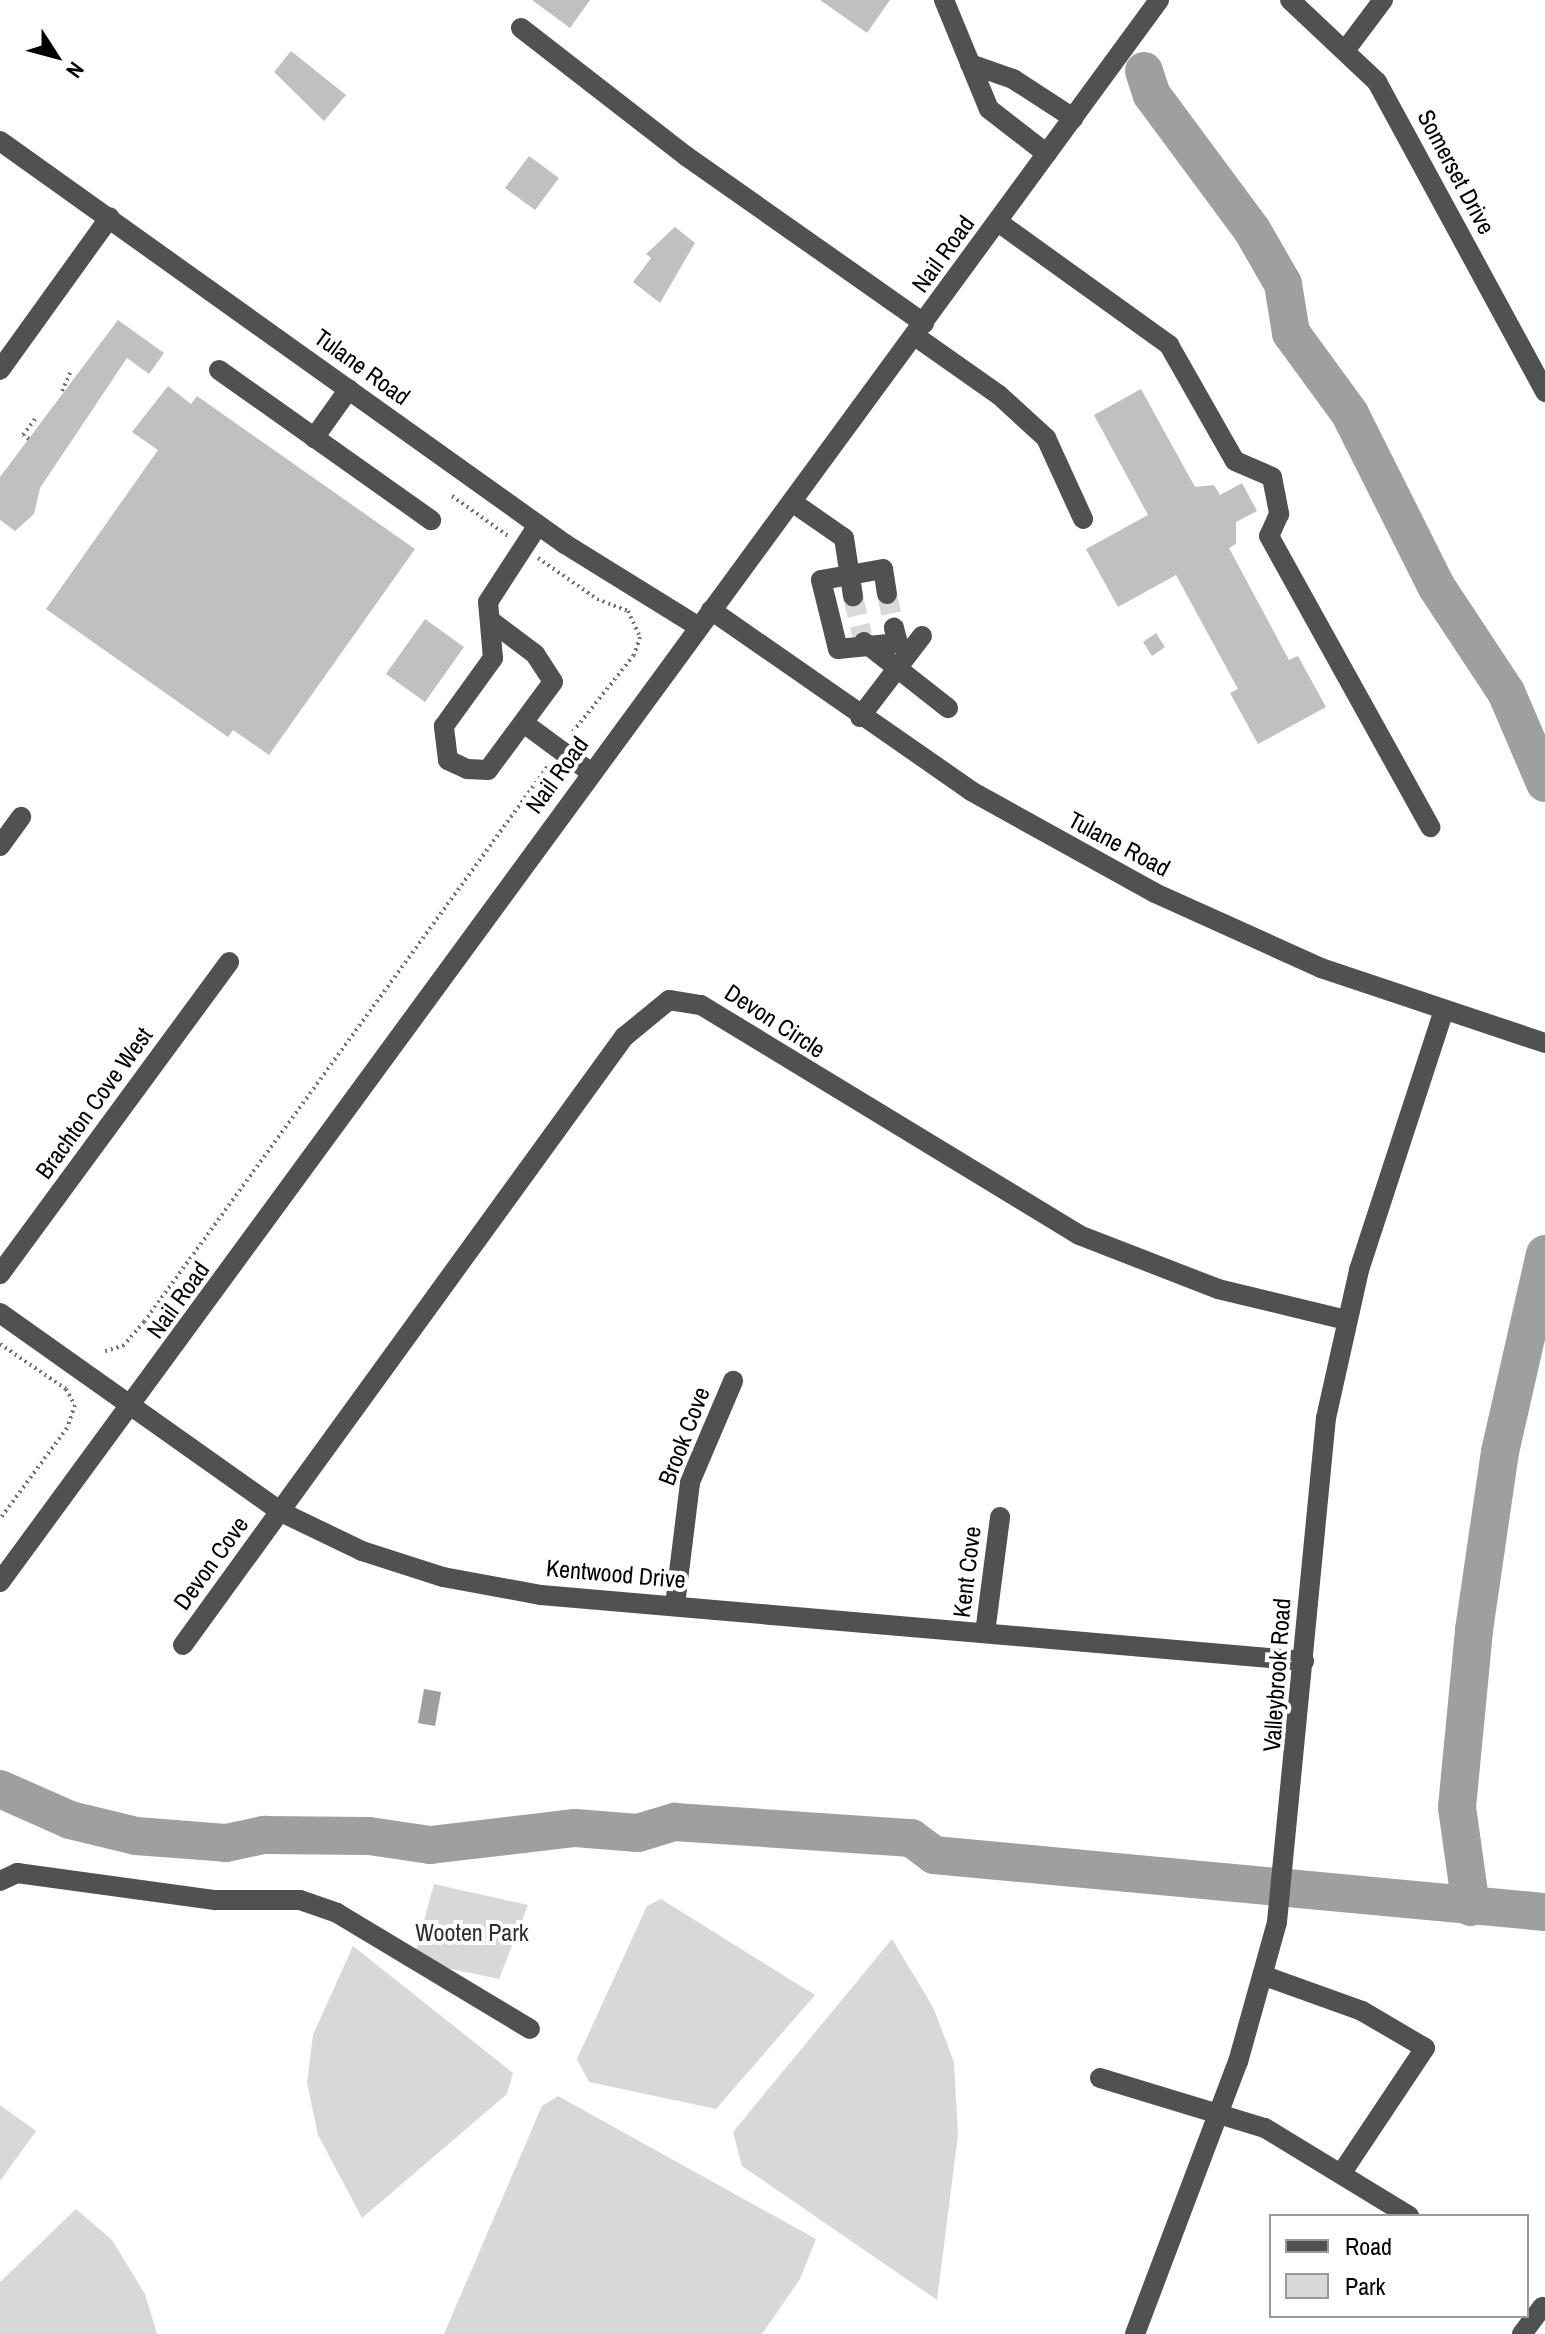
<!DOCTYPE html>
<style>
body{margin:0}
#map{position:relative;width:1545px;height:2334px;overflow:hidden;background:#fff;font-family:"Archivo Narrow",sans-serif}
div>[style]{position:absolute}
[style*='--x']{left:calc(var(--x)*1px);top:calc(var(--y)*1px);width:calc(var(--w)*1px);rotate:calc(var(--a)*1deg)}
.green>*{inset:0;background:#d8d8d8}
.water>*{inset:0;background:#9f9f9f}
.river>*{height:38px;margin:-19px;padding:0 19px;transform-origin:19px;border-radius:19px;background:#9f9f9f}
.building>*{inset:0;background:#c0c0c0}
.minor-tunnel>*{height:20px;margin-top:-10px;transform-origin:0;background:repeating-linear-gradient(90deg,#d9d9d9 0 20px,transparent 0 30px)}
.path>*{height:4px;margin-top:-2px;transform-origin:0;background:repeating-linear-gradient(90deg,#737373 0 2px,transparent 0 6px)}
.minor>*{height:20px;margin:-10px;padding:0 10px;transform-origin:10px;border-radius:10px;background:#515151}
span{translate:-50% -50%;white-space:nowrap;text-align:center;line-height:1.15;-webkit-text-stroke:8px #fff;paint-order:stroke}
.street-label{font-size:24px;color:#000}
.park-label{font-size:24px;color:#2f2f2f}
.legend{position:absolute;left:1269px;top:2214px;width:260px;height:104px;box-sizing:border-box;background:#fff;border:2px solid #999;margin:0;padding:10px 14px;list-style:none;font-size:24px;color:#000}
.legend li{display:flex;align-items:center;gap:16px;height:40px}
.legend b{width:40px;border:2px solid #999}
.north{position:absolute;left:16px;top:16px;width:80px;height:80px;-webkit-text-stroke:6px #fff;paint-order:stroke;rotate:126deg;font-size:22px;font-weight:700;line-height:32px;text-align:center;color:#000}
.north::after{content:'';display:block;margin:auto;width:28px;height:36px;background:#000;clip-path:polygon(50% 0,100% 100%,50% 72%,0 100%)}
</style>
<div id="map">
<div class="green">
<div style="clip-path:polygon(434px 1884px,528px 1905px,499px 1979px,413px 1961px)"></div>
<div style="clip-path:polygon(661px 1899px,815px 1995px,716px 2109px,589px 2082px,577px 2059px,647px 1906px)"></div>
<div style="clip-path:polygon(892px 1939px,933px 2007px,954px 2062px,958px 2135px,937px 2300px,742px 2166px,733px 2132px)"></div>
<div style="clip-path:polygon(353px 1946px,513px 2073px,507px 2094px,362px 2218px,318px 2135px,307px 2083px,313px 2035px)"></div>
<div style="clip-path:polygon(558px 2096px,816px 2239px,800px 2279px,762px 2334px,444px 2334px,542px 2106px)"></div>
<div style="clip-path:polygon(0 2105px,36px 2131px,0 2181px)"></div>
<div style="clip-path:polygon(76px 2209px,112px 2240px,145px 2294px,157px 2334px,0 2334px,0 2282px)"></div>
</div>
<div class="water">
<div style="clip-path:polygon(424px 1689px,441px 1692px,435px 1726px,418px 1723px)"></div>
</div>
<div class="river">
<div style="--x:1144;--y:71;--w:25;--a:72"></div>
<div style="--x:1152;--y:95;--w:168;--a:53.5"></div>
<div style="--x:1252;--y:230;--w:62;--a:60.1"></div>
<div style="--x:1283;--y:284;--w:50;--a:80.7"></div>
<div style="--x:1291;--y:333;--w:100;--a:53.9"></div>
<div style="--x:1350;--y:414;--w:192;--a:63.4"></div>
<div style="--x:1436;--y:586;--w:127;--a:56.6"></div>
<div style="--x:1506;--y:692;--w:99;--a:66.8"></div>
<div style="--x:0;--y:1789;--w:77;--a:23.9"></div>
<div style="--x:70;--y:1820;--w:68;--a:13.6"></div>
<div style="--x:136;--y:1836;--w:90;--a:4.4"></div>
<div style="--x:226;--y:1843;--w:40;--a:-12"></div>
<div style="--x:265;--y:1835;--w:104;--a:0.6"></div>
<div style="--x:369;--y:1836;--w:62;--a:8.4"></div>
<div style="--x:430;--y:1845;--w:146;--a:-6.7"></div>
<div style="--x:575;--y:1828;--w:63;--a:4.5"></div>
<div style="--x:638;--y:1833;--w:39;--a:-17"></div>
<div style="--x:675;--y:1822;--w:237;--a:3.9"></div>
<div style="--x:911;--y:1838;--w:29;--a:36"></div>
<div style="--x:934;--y:1855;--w:614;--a:5.33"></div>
<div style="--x:1471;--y:1907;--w:101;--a:-98"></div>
<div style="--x:1457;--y:1807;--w:178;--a:-84.5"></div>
<div style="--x:1474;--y:1630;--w:180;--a:-81.7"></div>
<div style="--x:1500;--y:1452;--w:203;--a:-77.2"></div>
</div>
<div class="building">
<div style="clip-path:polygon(532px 0,590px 0,570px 28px)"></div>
<div style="clip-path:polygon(820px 0,890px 0,867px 33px)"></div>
<div style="clip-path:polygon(291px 51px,346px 95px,324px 121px,274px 72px)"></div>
<div style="clip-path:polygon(529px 156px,559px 178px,535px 210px,505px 188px)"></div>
<div style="clip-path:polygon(675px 227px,695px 243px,660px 303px,633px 282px,651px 258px,646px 254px)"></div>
<div style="clip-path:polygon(118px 320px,164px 353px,149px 374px,127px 358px,40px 488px,34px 514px,15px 531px,0 520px,0 477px)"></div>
<div style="clip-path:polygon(168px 386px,191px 404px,197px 396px,415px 549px,269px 755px,233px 730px,228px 737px,46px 609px,158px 450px,132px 432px)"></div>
<div style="clip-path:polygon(1141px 389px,1195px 487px,1214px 485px,1220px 495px,1242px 483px,1257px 511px,1236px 522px,1236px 544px,1229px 548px,1289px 660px,1298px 656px,1326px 707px,1258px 744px,1230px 693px,1238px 689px,1176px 575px,1118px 607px,1086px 549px,1148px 515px,1094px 415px)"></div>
<div style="clip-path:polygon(425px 619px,464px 647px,425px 702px,386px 674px)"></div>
<div style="clip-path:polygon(1156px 633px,1165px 647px,1152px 656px,1143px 642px)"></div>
</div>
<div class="minor-tunnel">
<div style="--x:887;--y:594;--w:35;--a:78"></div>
<div style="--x:853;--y:596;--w:40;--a:77"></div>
</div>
<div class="path">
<div style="--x:62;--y:391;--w:20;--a:-66"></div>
<div style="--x:29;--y:439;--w:7;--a:-146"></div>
<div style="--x:23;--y:435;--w:20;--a:-53"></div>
<div style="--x:452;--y:496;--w:69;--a:35.5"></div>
<div style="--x:538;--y:558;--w:72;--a:34.8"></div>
<div style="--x:597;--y:599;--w:33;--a:21"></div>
<div style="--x:628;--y:611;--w:29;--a:65"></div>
<div style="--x:640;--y:637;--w:19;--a:108"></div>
<div style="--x:634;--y:655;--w:100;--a:128.5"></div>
<div style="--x:0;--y:1344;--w:80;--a:34.3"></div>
<div style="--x:66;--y:1389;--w:18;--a:61"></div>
<div style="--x:75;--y:1405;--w:24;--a:109"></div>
<div style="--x:67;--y:1428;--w:113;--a:126.4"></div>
<div style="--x:105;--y:1351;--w:19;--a:-16"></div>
<div style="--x:123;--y:1346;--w:32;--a:-49"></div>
<div style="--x:144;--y:1322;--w:687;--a:-54"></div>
</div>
<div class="minor">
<div style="--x:944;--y:0;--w:118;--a:67.6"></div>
<div style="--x:989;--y:109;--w:73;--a:37.8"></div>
<div style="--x:1290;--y:0;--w:120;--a:43.3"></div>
<div style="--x:1377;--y:82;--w:353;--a:61.5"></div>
<div style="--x:521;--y:28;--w:209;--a:37.8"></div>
<div style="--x:686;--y:156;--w:291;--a:35.1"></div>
<div style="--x:1347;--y:48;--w:60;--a:-53.1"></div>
<div style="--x:970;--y:64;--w:46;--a:19.2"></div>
<div style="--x:1013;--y:79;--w:72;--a:33"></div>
<div style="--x:0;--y:141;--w:694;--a:35.5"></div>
<div style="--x:565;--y:544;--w:158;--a:31.8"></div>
<div style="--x:998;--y:222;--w:211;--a:35.7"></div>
<div style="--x:1169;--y:345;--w:133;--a:60.4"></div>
<div style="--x:1235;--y:461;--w:40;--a:23.4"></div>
<div style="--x:1272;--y:477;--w:38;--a:79"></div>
<div style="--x:1279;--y:514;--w:24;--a:114"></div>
<div style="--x:1269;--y:536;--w:333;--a:61"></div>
<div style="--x:915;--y:336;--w:103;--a:35.1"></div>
<div style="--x:999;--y:395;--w:64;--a:42.5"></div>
<div style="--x:1046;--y:438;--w:89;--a:65.4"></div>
<div style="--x:0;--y:370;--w:188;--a:-54.3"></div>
<div style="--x:219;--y:370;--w:260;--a:35.3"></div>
<div style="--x:314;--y:438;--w:60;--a:-54.5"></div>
<div style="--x:792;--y:502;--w:63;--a:34.7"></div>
<div style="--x:844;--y:538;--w:59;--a:81.2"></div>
<div style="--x:887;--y:594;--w:25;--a:-99"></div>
<div style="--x:883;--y:569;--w:63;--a:169.9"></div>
<div style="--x:821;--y:580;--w:71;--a:76.2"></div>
<div style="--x:838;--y:649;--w:60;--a:-5.7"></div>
<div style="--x:898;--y:643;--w:16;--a:-105"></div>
<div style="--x:711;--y:610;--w:317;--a:34.8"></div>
<div style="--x:971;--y:791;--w:210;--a:29"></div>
<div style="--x:1155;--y:893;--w:182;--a:24.3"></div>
<div style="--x:1321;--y:968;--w:236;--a:18.5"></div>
<div style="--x:491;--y:621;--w:55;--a:36.9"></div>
<div style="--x:535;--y:654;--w:33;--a:57"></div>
<div style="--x:553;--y:682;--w:109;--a:126.5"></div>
<div style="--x:488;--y:770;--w:21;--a:-177"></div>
<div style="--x:467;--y:769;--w:21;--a:-155"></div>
<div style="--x:448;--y:760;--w:34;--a:-97"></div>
<div style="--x:444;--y:726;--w:84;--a:-54.2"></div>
<div style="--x:493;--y:658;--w:56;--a:-95.1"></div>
<div style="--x:488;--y:602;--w:92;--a:-57"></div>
<div style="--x:864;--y:642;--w:107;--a:38.2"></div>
<div style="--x:860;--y:717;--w:102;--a:-52.6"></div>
<div style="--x:525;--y:724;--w:81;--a:36.4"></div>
<div style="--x:0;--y:846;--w:36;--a:-54"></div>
<div style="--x:0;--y:1274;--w:387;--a:-53.7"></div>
<div style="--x:0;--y:1313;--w:344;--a:35.3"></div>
<div style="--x:281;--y:1512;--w:90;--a:25.7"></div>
<div style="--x:362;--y:1551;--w:85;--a:17.8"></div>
<div style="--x:443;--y:1577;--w:100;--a:10.4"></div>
<div style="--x:541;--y:1595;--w:766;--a:4.94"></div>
<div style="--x:0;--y:1582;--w:1961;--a:-53.77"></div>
<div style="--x:675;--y:1605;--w:124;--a:-83"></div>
<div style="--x:690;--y:1482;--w:110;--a:-66.9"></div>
<div style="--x:985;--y:1633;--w:117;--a:-82.6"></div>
<div style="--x:183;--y:1645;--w:751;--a:-54.05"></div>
<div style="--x:624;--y:1037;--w:58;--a:-39.4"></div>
<div style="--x:669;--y:1000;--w:32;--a:9"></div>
<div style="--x:701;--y:1005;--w:442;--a:31.3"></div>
<div style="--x:1079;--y:1235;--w:149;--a:21.2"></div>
<div style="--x:1218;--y:1289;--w:132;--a:13.6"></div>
<div style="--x:0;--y:1881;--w:19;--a:-25"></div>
<div style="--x:17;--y:1873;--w:200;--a:7.8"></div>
<div style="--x:215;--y:1900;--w:85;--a:0"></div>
<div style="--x:300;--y:1900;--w:39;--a:19"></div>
<div style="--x:337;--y:1913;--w:225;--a:31"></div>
<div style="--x:1265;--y:1976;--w:103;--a:19.8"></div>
<div style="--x:1362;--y:2011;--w:73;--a:30.4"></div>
<div style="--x:1425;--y:2048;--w:148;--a:123.7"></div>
<div style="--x:1100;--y:2078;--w:172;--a:16.9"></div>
<div style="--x:1265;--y:2128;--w:169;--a:31.4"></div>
<div style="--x:1135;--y:2334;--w:291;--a:-69.3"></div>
<div style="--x:1238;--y:2062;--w:145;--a:-74.4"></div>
<div style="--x:1277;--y:1922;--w:506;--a:-84.45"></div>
<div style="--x:1326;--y:1418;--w:152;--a:-77.4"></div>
<div style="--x:1359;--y:1270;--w:270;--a:-71.9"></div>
<div style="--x:1522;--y:2334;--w:34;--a:-53"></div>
</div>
<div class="street-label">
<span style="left:1456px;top:172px;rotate:62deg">Somerset Drive</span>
<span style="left:943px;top:254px;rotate:-54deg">Nail Road</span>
<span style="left:362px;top:367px;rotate:36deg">Tulane Road</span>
<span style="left:557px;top:775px;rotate:-54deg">Nail Road</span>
<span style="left:1119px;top:844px;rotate:28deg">Tulane Road</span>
<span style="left:775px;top:1021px;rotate:33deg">Devon Circle</span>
<span style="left:94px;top:1103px;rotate:-54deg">Brachton Cove West</span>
<span style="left:178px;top:1300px;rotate:-54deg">Nail Road</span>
<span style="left:684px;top:1436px;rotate:-69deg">Brook Cove</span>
<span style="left:211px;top:1563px;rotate:-54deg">Devon Cove</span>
<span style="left:967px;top:1572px;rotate:-83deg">Kent Cove</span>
<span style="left:616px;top:1574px;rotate:5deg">Kentwood Drive</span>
<span style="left:1277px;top:1675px;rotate:-86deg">Valleybrook Road</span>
</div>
<div class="park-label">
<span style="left:472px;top:1933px">Wooten Park</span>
</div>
<ul class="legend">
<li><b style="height:10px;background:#515151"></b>Road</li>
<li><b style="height:22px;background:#d8d8d8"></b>Park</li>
</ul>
<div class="north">N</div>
</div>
